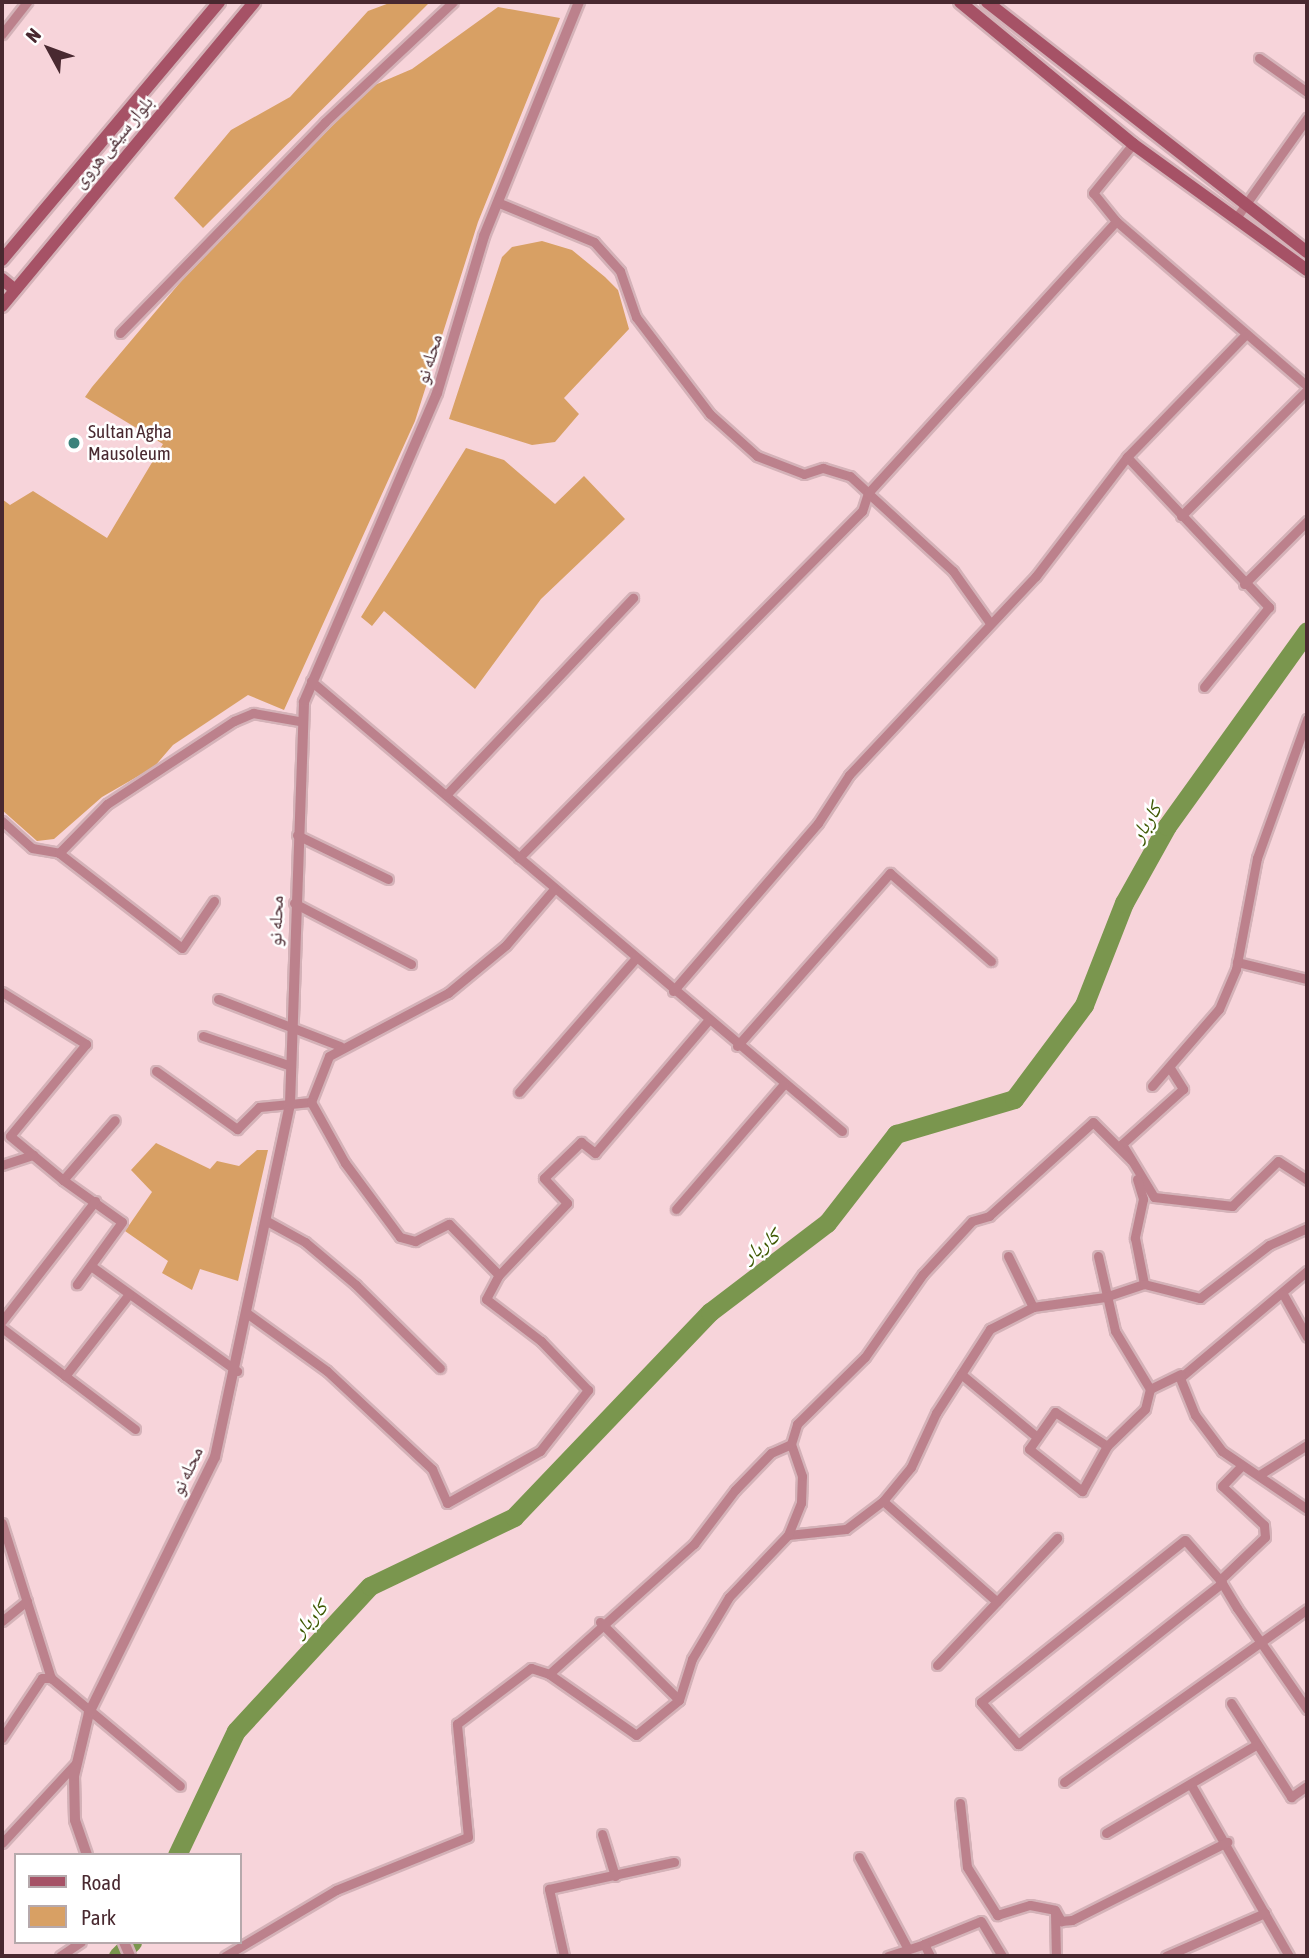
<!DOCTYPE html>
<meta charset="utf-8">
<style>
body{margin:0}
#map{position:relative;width:1309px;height:1958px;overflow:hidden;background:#f7d4da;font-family:"Asap Condensed","Noto Naskh Arabic",sans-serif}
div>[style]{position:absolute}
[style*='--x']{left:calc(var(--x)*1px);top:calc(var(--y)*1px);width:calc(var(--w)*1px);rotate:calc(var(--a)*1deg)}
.green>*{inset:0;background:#d8a064}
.river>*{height:19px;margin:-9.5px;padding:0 9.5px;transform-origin:9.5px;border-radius:9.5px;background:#7a964e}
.roads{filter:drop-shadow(2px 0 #d4b2b8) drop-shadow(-2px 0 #d4b2b8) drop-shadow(0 2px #d4b2b8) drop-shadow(0 -2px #d4b2b8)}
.minor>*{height:9px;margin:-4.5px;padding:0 4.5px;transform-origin:4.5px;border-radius:4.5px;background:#bc818c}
.tertiary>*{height:10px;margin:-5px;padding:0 5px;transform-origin:5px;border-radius:5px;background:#bc818c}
.secondary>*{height:12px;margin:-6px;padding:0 6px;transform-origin:6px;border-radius:6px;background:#a65266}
.dots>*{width:19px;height:19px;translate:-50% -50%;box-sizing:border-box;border:4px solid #fff;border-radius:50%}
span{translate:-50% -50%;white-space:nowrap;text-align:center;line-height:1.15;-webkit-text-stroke:5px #fff;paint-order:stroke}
.street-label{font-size:19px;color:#492930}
.poi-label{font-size:19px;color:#492930}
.left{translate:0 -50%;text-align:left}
.water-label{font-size:21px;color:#3f5903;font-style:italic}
.frame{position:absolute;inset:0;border:4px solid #492930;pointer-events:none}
.legend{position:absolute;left:14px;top:1853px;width:228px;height:91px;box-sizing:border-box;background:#fff;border:2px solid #b6a9ac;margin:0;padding:9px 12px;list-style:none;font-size:21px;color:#492930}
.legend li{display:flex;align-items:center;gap:14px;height:35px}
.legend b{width:35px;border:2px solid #b6a9ac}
.north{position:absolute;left:14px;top:14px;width:70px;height:70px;-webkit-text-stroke:5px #fff;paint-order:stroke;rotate:311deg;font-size:19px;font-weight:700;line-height:28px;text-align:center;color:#492930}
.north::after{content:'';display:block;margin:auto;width:24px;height:32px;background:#492930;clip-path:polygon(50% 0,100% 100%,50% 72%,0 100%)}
</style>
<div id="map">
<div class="green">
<div style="clip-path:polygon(392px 2px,430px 2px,203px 228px,174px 198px,231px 130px,290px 97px,368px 11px)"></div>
<div style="clip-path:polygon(498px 7px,560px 18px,478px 222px,415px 421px,284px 710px,248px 695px,173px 745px,154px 767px,102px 797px,54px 839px,37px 841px,2px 810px,2px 499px,10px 505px,33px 491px,107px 538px,163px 444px,85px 397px,92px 387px,183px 279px,370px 87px,412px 69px)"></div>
<div style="clip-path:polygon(542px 241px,572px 250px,605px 277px,618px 290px,629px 329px,564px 398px,579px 414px,555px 442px,532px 445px,449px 419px,502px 257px,512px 247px)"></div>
<div style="clip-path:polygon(466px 448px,504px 460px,555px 504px,584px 476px,625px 519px,541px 599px,475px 689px,384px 611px,372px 626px,361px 617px)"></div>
<div style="clip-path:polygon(156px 1143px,210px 1169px,217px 1161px,239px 1166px,257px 1150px,268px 1150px,238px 1281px,200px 1269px,192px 1290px,162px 1273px,168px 1261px,125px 1231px,152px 1192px,131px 1170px)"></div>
</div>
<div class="river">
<div style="--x:177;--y:1855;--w:137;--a:-64.6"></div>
<div style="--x:236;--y:1731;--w:197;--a:-47.3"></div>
<div style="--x:370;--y:1586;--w:160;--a:-25.6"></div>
<div style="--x:514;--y:1517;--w:284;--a:-46.3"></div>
<div style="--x:710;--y:1312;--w:147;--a:-37.3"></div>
<div style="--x:827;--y:1223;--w:113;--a:-52.2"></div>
<div style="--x:896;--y:1134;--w:123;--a:-16.5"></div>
<div style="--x:1014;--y:1099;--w:117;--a:-53.3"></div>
<div style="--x:1084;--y:1005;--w:110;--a:-68.6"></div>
<div style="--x:1124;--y:903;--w:88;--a:-60.8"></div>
<div style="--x:1167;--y:826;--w:240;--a:-54.3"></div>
<div style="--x:118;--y:1956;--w:20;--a:-45"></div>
</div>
<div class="roads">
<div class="minor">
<div style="--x:2;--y:34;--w:41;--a:-52"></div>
<div style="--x:1259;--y:58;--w:59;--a:35.3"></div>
<div style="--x:497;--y:202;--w:105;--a:22.4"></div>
<div style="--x:594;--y:242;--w:39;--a:48"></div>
<div style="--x:620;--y:271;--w:49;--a:70.8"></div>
<div style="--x:636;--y:317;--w:122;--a:52.7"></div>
<div style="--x:710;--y:414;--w:63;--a:41.8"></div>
<div style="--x:757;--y:456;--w:50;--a:21"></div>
<div style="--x:804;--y:474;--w:20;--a:-18"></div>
<div style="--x:823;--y:468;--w:28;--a:17"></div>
<div style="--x:850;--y:476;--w:25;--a:43"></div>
<div style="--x:868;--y:493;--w:19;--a:108"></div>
<div style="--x:862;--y:511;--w:488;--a:134.7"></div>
<div style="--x:1236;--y:218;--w:123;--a:-54.6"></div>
<div style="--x:1116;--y:221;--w:252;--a:40.8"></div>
<div style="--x:120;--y:333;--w:294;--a:-45.8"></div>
<div style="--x:325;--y:122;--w:175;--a:-43.2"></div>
<div style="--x:1127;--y:457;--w:207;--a:46.6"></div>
<div style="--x:1269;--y:607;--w:103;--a:129.1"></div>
<div style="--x:1181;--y:516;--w:178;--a:-45"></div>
<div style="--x:1244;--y:584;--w:89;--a:-45"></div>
<div style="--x:990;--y:623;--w:64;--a:-125.4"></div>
<div style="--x:953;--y:571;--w:115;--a:-137.5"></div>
<div style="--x:868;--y:493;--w:368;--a:-47.6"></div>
<div style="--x:1116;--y:221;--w:36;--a:-129"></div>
<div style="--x:1093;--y:193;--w:63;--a:-50.8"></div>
<div style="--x:311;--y:681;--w:696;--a:40.28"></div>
<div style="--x:446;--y:795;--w:272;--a:-46.5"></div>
<div style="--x:2;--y:821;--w:40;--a:42"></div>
<div style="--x:32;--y:848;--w:27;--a:10"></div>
<div style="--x:59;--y:853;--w:69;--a:-45.6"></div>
<div style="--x:107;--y:804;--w:152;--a:-33.2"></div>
<div style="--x:234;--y:721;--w:21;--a:-23"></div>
<div style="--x:253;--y:713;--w:47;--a:9.9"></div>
<div style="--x:297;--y:835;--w:101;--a:25.8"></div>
<div style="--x:59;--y:853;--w:155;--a:37.7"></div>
<div style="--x:182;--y:948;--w:57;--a:-55.8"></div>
<div style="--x:294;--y:903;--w:132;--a:27.5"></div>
<div style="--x:1237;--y:962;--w:72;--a:13.7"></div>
<div style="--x:673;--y:991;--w:222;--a:-49.2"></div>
<div style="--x:818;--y:823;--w:57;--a:-57.1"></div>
<div style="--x:849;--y:775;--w:273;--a:-46.8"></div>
<div style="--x:1036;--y:576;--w:150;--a:-52.6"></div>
<div style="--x:1127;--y:457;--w:171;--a:-45.9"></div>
<div style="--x:2;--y:992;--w:99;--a:31.8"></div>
<div style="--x:86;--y:1044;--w:119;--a:129.6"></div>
<div style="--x:10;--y:1136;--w:69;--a:39.7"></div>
<div style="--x:63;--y:1180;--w:79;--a:-49.1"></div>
<div style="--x:218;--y:999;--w:131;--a:21.1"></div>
<div style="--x:203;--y:1036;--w:93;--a:18.8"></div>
<div style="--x:737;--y:1046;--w:231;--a:-48.5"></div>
<div style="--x:890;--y:873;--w:134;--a:41.1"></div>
<div style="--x:1170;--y:1068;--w:25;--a:58"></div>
<div style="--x:1183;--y:1089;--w:82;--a:138"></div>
<div style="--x:1122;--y:1144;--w:62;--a:58.9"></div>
<div style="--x:1154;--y:1197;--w:79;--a:6.6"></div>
<div style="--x:1232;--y:1206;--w:64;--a:-44.4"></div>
<div style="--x:1278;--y:1161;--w:35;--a:33"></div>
<div style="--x:156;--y:1071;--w:100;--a:35.6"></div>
<div style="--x:237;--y:1129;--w:31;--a:-45"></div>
<div style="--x:259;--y:1107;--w:52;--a:-5.5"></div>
<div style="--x:311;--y:1102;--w:49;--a:-68.6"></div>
<div style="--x:329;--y:1056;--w:135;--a:-27.9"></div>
<div style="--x:448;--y:993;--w:75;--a:-39.6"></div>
<div style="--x:506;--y:945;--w:74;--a:-49.4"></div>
<div style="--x:1152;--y:1086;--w:102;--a:-49"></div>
<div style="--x:1219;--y:1009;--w:43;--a:-67"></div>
<div style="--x:1236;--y:969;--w:113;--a:-79.3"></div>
<div style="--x:1257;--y:858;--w:148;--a:-70.2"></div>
<div style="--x:519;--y:1092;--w:178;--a:-48.9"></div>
<div style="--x:311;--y:1102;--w:70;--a:60.9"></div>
<div style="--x:345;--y:1163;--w:92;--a:53.4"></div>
<div style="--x:400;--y:1237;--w:16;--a:15"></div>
<div style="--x:415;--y:1241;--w:38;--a:-27"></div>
<div style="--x:449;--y:1224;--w:71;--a:45.6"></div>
<div style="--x:2;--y:1165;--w:33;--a:-18"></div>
<div style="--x:1137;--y:1179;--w:21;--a:73"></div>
<div style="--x:1143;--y:1199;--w:40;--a:102"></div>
<div style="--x:1135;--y:1238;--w:47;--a:78.9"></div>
<div style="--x:63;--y:1180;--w:72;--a:35.4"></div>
<div style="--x:122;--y:1222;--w:77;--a:126"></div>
<div style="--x:676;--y:1209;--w:165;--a:-49.2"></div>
<div style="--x:265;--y:1220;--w:46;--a:28.8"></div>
<div style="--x:305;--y:1242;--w:67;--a:40.1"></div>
<div style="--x:356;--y:1285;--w:118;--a:44.7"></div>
<div style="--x:1008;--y:1256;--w:57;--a:63.9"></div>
<div style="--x:1098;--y:1256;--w:77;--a:77.2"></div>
<div style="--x:1115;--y:1331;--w:68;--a:58.9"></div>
<div style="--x:91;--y:1266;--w:180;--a:35.7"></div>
<div style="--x:1307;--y:1271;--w:166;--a:139.9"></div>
<div style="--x:1180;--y:1378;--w:40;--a:68"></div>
<div style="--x:1195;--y:1415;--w:45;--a:53.1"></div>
<div style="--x:1222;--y:1451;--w:103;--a:34.3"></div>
<div style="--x:1283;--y:1294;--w:49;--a:60.8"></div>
<div style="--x:248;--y:1314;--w:97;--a:35.8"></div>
<div style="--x:327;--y:1371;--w:144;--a:43"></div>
<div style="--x:432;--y:1469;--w:37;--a:66"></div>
<div style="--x:447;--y:1503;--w:107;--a:-29.2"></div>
<div style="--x:540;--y:1451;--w:78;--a:-51.8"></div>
<div style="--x:588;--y:1390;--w:68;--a:-133.8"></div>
<div style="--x:541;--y:1341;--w:69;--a:-142.6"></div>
<div style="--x:486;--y:1299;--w:27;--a:-62"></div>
<div style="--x:499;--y:1275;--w:99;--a:-46.6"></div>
<div style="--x:567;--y:1203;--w:34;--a:-133"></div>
<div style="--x:544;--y:1178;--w:52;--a:-44.2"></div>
<div style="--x:581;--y:1142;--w:18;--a:38"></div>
<div style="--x:595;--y:1153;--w:172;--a:-49.5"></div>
<div style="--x:2;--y:1321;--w:152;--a:-52.2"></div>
<div style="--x:2;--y:1328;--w:167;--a:37.2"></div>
<div style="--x:961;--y:1374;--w:99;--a:39.7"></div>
<div style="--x:65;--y:1376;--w:104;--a:-52"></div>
<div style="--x:1107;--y:1446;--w:62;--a:-146.8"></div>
<div style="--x:1055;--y:1412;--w:45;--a:125.1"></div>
<div style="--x:1029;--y:1449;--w:68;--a:38.4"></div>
<div style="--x:1082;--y:1491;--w:51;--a:-60.9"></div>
<div style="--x:1107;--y:1446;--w:53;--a:-44.2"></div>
<div style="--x:1145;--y:1409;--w:21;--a:-76"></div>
<div style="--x:1150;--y:1389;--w:34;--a:-26"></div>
<div style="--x:1259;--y:1475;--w:57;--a:-32"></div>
<div style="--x:883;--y:1501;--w:152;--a:41.5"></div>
<div style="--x:2;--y:1523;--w:163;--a:72.5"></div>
<div style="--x:51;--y:1678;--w:168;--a:39.9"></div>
<div style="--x:788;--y:1535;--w:58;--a:-5.9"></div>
<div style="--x:846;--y:1529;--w:46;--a:-37.1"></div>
<div style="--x:883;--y:1501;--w:44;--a:-50.5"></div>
<div style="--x:911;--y:1467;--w:60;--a:-65.2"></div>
<div style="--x:936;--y:1413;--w:100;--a:-57.3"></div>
<div style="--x:990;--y:1329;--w:48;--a:-27.1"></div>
<div style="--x:1033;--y:1307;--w:73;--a:-7.9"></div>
<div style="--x:1105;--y:1297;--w:41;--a:-18.4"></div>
<div style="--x:1144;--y:1284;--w:58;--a:14"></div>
<div style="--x:1200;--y:1298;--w:87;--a:-37.5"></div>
<div style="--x:1269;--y:1245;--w:42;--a:-24.1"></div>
<div style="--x:1220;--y:1580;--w:62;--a:-43.7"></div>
<div style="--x:1265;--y:1537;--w:12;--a:-95"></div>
<div style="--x:1264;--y:1525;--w:57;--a:-137.1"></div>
<div style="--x:1222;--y:1486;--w:28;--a:-46"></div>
<div style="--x:1222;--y:1583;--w:260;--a:141.7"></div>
<div style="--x:1018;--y:1744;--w:56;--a:-131.4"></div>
<div style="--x:981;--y:1702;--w:260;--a:-38.5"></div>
<div style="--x:1185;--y:1540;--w:53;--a:48.8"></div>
<div style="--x:1220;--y:1580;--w:4;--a:56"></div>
<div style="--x:1222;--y:1583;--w:29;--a:59"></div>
<div style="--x:1237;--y:1608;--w:123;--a:55.3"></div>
<div style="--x:2;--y:1621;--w:32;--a:-39"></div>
<div style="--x:600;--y:1622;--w:111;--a:44.6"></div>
<div style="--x:937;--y:1665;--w:175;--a:-46.6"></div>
<div style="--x:549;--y:1674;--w:106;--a:35"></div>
<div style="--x:636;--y:1735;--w:55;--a:-39.1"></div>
<div style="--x:679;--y:1700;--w:43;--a:-72.4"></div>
<div style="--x:692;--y:1659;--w:72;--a:-59.2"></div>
<div style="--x:729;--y:1597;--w:86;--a:-46.4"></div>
<div style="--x:788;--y:1535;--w:35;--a:-68"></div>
<div style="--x:801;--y:1503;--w:27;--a:-88"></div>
<div style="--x:802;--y:1476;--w:34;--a:-109"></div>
<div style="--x:1231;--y:1703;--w:112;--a:57.4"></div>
<div style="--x:1291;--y:1797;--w:19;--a:-35"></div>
<div style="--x:2;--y:1738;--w:72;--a:-56.3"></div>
<div style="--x:42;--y:1678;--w:9;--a:0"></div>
<div style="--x:1064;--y:1782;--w:298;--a:-35.4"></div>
<div style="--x:1191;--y:1785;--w:197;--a:60.2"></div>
<div style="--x:960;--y:1803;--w:64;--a:83.8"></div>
<div style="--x:967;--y:1867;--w:57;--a:58"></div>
<div style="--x:997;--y:1915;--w:34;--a:-17"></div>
<div style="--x:1030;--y:1905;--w:25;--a:11"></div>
<div style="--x:1055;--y:1910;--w:13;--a:61"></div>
<div style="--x:1061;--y:1921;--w:11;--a:-5"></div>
<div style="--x:1072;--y:1920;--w:174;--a:-26.7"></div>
<div style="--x:1106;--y:1833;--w:174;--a:-30.4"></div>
<div style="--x:602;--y:1834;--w:44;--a:72.8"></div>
<div style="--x:2;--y:1843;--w:110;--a:-47.2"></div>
<div style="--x:859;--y:1857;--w:104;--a:62"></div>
<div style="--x:1055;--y:1913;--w:43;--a:88.7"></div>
<div style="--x:924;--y:1944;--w:61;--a:-22"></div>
<div style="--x:981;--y:1921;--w:41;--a:59"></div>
<div style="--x:60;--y:1956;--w:25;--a:-34"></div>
<div style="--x:225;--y:1956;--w:129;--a:-30.7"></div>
<div style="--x:336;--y:1890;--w:142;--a:-21.9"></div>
<div style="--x:468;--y:1837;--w:114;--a:-95.6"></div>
<div style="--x:457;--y:1724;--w:93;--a:-37.1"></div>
<div style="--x:531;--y:1668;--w:19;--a:18"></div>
<div style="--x:549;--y:1674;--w:195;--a:-41.9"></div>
<div style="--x:694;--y:1544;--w:68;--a:-52.8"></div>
<div style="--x:735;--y:1490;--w:52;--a:-45.8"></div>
<div style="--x:771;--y:1453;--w:22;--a:-24"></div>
<div style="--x:791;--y:1444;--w:21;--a:-73"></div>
<div style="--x:797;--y:1424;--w:95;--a:-44.6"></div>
<div style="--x:865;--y:1357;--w:101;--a:-55.1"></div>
<div style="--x:923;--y:1274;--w:72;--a:-47.2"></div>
<div style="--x:972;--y:1221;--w:18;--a:-16"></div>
<div style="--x:989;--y:1216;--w:140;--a:-42.1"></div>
<div style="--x:1093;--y:1122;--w:54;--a:45"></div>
<div style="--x:564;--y:1956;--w:69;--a:-102.6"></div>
<div style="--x:549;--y:1889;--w:128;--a:-12.2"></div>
<div style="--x:888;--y:1956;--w:38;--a:-18"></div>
<div style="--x:924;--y:1944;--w:13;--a:63"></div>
<div style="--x:1166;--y:1956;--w:108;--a:-23.5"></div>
</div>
<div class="tertiary">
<div style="--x:87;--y:1855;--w:37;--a:-109"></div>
<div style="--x:75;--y:1820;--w:44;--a:-91.3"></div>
<div style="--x:74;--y:1776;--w:65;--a:-76.6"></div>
<div style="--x:89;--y:1713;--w:285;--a:-63.8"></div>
<div style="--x:215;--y:1457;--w:361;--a:-78"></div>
<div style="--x:290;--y:1104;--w:402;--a:-88"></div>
<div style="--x:304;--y:702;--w:336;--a:-66.7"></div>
<div style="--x:437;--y:393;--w:164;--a:-73.3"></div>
<div style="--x:484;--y:236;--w:253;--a:-67.9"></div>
<div style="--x:124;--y:1942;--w:15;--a:67"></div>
</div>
<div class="secondary">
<div style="--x:960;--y:2;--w:224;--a:39.4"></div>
<div style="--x:1133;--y:144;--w:215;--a:35.9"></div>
<div style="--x:987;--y:2;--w:406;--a:38"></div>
<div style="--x:2;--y:260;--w:337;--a:-49.9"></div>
<div style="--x:2;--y:279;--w:17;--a:40"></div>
<div style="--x:2;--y:306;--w:395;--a:-50.3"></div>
</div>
</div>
<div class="dots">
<div style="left:74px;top:443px;background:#3b827b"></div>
</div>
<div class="street-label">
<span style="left:113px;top:142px;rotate:-50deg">بلوار سیفی هروی</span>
<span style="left:429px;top:359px;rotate:-73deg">محله نو</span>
<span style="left:276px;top:921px;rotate:-88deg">محله نو</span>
<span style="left:187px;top:1471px;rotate:-65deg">محله نو</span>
</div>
<div class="poi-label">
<span class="left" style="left:88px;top:443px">Sultan Agha<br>Mausoleum</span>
</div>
<div class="water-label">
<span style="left:1145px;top:822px;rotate:-58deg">کاربار</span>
<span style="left:760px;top:1245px;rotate:-37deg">کاربار</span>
<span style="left:309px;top:1618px;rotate:-47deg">کاربار</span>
</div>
<div class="frame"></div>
<ul class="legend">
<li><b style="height:9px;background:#a65266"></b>Road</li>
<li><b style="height:19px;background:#d8a064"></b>Park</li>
</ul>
<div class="north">N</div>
</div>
